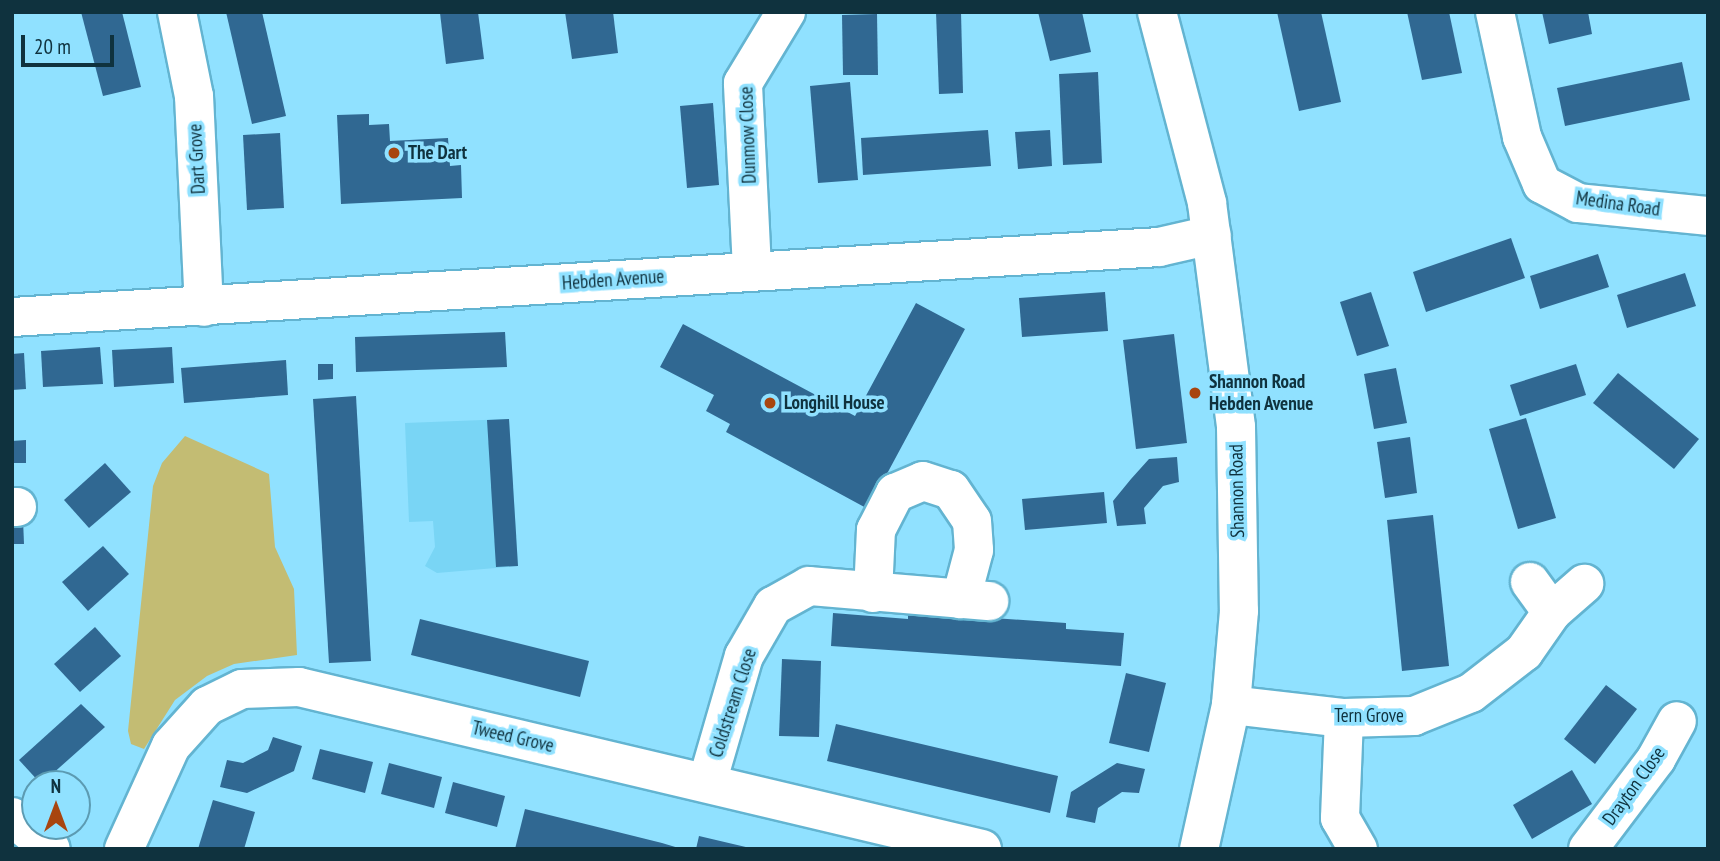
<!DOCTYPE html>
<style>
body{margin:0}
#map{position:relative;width:1720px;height:861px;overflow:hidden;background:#90e1ff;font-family:"PT Sans Narrow",sans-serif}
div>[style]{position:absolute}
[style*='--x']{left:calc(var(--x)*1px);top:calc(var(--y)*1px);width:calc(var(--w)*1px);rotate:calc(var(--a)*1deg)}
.built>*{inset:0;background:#79d5f5}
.green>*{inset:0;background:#c3bc73}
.building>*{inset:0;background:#306892}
.roads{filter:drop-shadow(2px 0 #63b4d1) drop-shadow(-2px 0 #63b4d1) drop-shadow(0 2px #63b4d1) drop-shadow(0 -2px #63b4d1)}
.minor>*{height:38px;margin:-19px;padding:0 19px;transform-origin:19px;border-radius:19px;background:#fff}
.dots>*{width:19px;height:19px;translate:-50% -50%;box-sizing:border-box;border:4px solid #90e1ff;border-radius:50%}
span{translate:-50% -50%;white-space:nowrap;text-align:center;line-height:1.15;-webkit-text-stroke:7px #90e1ff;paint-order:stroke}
.street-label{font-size:19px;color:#0f323e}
.poi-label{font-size:19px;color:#0f323e;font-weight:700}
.left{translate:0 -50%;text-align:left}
.frame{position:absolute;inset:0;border:14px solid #0f323e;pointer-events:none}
.north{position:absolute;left:21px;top:770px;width:70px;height:70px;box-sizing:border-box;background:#90e1ff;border:2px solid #5c9bb2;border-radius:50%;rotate:0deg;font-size:19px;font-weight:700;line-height:28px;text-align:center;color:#0f323e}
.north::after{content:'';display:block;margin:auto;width:24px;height:32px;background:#a8450f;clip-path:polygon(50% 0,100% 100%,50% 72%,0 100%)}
.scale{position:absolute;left:21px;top:35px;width:93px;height:32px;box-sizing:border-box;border:4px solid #0f323e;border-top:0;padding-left:9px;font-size:21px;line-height:24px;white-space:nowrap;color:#0f323e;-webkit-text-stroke:5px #90e1ff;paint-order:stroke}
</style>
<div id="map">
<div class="built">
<div style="clip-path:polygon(509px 419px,518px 566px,437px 573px,425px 566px,435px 547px,433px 521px,409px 522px,405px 423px)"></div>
</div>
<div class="green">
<div style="clip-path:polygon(185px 436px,269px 474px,275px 547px,294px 589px,297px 655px,234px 664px,207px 676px,175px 700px,144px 749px,131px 744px,128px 731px,153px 486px,162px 463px)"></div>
</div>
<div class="building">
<div style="clip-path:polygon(81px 12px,122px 12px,141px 87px,103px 96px)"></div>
<div style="clip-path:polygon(226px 12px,262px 12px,286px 116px,252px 124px)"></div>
<div style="clip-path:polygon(478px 12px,484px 59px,446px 64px,440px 13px)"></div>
<div style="clip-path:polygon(565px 12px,613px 12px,618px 53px,572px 59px)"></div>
<div style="clip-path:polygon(936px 12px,961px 12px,963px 93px,939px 94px)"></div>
<div style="clip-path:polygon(1038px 12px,1082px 12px,1091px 52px,1050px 61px)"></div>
<div style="clip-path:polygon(1277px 12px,1321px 12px,1341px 102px,1299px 111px)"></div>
<div style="clip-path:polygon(1407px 12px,1449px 12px,1462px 73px,1422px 80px)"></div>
<div style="clip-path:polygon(1542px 12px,1588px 12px,1592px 34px,1549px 44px)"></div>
<div style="clip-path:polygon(877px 14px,878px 75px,843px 75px,842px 15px)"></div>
<div style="clip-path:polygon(1682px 62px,1690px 100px,1565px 126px,1557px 88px)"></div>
<div style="clip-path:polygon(1098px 72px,1102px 163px,1063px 165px,1059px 74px)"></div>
<div style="clip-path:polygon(850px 82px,858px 180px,818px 183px,810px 86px)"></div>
<div style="clip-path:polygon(713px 103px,719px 185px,687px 188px,680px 106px)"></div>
<div style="clip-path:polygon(369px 114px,369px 125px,389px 124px,390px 141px,448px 138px,450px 166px,461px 165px,462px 198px,341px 204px,337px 115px)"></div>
<div style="clip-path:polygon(988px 130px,991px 166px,863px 175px,861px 138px)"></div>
<div style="clip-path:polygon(1050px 130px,1052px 166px,1018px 169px,1015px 132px)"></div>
<div style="clip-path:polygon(280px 133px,284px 208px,247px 210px,243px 135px)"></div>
<div style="clip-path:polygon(1511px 238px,1525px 278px,1426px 312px,1413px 272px)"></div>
<div style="clip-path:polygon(1598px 254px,1609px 287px,1540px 309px,1530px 276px)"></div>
<div style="clip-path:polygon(1685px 273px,1696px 306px,1627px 328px,1617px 295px)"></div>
<div style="clip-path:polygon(1105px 292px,1108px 331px,1022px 337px,1019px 298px)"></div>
<div style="clip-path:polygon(1371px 292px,1389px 346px,1357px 356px,1340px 302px)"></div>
<div style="clip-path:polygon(916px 303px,965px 329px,868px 509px,726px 432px,730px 424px,706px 411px,714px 395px,660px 367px,683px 324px,855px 416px)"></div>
<div style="clip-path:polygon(505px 332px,507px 367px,356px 372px,355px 337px)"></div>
<div style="clip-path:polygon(1174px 334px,1187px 443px,1136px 449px,1123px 340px)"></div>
<div style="clip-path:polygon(100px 347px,103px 384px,43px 387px,41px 351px)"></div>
<div style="clip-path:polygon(172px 347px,174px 383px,114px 387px,112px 350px)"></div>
<div style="clip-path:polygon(24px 353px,26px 389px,12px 390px,12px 354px)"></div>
<div style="clip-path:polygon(286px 360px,288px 395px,184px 403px,181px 368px)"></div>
<div style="clip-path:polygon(318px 364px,333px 364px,333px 379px,318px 380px)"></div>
<div style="clip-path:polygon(1576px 364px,1586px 395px,1520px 416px,1510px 385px)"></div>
<div style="clip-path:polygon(1396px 368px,1407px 423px,1374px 429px,1364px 374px)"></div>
<div style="clip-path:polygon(1618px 373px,1699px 439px,1674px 469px,1593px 403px)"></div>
<div style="clip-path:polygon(356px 396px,371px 661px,329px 663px,313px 399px)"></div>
<div style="clip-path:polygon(1526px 418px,1556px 518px,1518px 529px,1489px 429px)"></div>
<div style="clip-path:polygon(509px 419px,518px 566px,496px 567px,487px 420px)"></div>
<div style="clip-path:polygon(1410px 437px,1417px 493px,1385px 498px,1377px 442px)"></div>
<div style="clip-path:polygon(26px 440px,26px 463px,12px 463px,12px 441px)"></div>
<div style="clip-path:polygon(1177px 457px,1179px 482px,1163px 486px,1144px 508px,1146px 524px,1117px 526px,1113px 501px,1131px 479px,1149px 459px)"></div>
<div style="clip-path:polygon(105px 463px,131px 492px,89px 528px,64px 500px)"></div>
<div style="clip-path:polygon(1104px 492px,1107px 523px,1025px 530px,1022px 499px)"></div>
<div style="clip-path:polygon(1433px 515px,1449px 666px,1402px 671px,1387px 520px)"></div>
<div style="clip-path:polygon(12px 519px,23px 519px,24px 544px,12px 544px)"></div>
<div style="clip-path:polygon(103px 546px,129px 574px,88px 611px,62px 582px)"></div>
<div style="clip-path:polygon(908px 612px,1066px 623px,1066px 629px,1124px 633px,1121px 666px,831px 646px,833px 613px,908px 619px)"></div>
<div style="clip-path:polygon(420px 619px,589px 661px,580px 697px,411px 655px)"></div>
<div style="clip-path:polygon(95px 627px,121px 656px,80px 692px,54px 664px)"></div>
<div style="clip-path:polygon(782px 659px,821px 661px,819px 737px,779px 736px)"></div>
<div style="clip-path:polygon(1126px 673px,1166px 683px,1149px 752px,1109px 743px)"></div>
<div style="clip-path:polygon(1606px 685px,1637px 709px,1595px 764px,1564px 739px)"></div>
<div style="clip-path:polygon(81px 704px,105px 727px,41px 784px,19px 760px)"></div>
<div style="clip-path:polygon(836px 724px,1058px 776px,1050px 813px,827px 761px)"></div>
<div style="clip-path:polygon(273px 737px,302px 746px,294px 771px,247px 793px,220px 787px,227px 760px,243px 763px,268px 750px)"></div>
<div style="clip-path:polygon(320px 749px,373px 762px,365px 793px,312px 779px)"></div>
<div style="clip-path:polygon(389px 763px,442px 777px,434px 808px,381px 794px)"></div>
<div style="clip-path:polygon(1117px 763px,1145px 769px,1139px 793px,1122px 792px,1098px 808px,1095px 823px,1066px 817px,1071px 792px)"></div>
<div style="clip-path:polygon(1572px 770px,1592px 804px,1532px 839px,1513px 805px)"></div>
<div style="clip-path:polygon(453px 782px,505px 796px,497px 827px,445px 813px)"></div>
<div style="clip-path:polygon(213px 800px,255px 812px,244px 849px,198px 849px)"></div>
<div style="clip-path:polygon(525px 809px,662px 843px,682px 849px,515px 849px)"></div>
<div style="clip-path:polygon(699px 836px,750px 848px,750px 849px,696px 849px)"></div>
</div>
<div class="roads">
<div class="minor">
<div style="--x:177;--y:12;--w:86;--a:78.6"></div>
<div style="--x:194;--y:96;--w:211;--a:87.3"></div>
<div style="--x:1157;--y:12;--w:197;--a:75.3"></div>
<div style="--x:1207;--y:203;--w:226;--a:82.6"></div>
<div style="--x:1236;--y:427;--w:184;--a:89.1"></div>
<div style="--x:1239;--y:611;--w:94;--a:94.9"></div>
<div style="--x:1231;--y:705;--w:148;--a:102.5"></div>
<div style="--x:1495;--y:12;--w:128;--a:77.8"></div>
<div style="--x:1522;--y:137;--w:51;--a:66.9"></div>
<div style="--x:1542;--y:184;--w:41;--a:27.8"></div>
<div style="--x:1578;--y:203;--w:131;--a:5.7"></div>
<div style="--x:752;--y:269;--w:186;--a:-92.8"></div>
<div style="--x:743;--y:83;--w:83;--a:-58.8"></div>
<div style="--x:12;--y:317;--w:1149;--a:-3.49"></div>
<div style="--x:1159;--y:247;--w:54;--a:-12.8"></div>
<div style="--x:12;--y:507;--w:5;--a:0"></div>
<div style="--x:1530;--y:582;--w:37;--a:54"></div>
<div style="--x:873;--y:593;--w:63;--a:-87.3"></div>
<div style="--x:876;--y:530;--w:42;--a:-62.8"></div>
<div style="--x:895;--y:493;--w:30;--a:-23"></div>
<div style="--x:923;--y:481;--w:29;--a:18"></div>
<div style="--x:951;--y:490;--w:37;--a:56"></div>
<div style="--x:972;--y:521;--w:29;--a:86"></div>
<div style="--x:974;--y:550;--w:51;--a:104.9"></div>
<div style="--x:1231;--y:705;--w:114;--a:6.6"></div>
<div style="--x:1344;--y:718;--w:70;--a:-1.6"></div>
<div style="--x:1414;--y:716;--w:61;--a:-22"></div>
<div style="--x:1471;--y:693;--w:67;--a:-37.7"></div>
<div style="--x:1524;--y:652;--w:49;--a:-55"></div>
<div style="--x:1552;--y:612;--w:43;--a:-41.2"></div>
<div style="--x:1344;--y:718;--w:100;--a:92.3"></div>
<div style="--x:1340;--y:818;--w:36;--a:60"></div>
<div style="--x:707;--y:783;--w:132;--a:-73.8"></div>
<div style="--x:744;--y:656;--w:58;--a:-59.9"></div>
<div style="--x:773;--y:606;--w:41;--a:-29.1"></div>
<div style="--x:809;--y:586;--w:181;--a:4.8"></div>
<div style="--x:12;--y:817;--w:50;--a:39.4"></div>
<div style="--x:124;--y:849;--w:113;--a:-65.5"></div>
<div style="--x:171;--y:746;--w:54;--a:-48"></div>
<div style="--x:207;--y:706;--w:39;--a:-26"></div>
<div style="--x:242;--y:689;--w:57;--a:-2"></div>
<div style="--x:299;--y:687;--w:702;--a:13.34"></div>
<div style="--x:1588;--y:849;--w:113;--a:-52.9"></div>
<div style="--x:1656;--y:759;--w:43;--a:-61.1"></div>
</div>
</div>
<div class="dots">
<div style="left:394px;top:153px;background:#a8450f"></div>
<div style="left:1195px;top:393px;background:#a8450f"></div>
<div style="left:770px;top:403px;background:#a8450f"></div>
</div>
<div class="street-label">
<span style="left:748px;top:135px;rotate:-92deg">Dunmow Close</span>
<span style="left:197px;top:159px;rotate:-93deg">Dart Grove</span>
<span style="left:1618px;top:204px;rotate:8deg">Medina Road</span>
<span style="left:613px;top:280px;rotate:-4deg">Hebden Avenue</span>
<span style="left:1237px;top:491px;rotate:-91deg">Shannon Road</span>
<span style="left:733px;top:703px;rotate:-72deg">Coldstream Close</span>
<span style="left:1369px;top:716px">Tern Grove</span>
<span style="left:513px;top:737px;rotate:13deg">Tweed Grove</span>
<span style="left:1634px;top:786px;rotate:-54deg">Drayton Close</span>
</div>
<div class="poi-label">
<span class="left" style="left:408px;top:153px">The Dart</span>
<span class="left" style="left:1209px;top:393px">Shannon Road<br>Hebden Avenue</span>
<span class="left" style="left:784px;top:403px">Longhill House</span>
</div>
<div class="frame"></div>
<div class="north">N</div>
<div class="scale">20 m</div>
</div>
